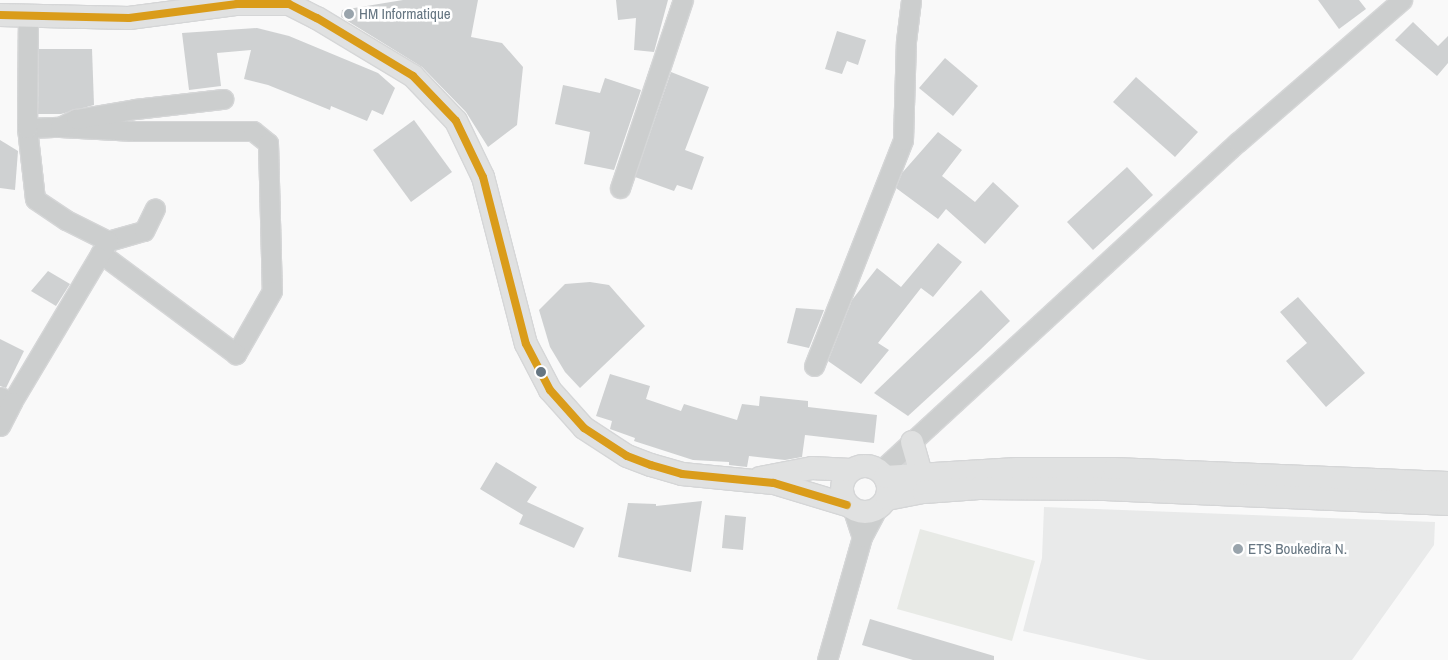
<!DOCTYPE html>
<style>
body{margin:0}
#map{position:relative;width:1448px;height:660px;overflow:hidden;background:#f9f9f9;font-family:"Archivo Narrow",sans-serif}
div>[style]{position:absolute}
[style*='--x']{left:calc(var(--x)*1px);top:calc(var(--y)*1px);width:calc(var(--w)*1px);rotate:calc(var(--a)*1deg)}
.built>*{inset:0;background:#e9eaea}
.green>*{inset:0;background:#e8eae6}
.building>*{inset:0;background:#cfd1d2}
.roads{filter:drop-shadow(1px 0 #d5d6d7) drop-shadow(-1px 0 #d5d6d7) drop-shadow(0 1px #d5d6d7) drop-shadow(0 -1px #d5d6d7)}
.minor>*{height:19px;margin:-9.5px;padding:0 9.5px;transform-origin:9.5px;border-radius:9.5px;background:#cccece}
.major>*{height:22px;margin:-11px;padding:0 11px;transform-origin:11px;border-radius:11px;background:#e0e1e1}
.major>.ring{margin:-11px;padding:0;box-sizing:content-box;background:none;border:22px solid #e0e1e1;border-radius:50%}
.bus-1>*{height:8px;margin:-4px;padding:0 4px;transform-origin:4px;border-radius:4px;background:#da9c1a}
.dots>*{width:14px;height:14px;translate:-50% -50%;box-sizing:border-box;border:2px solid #fff;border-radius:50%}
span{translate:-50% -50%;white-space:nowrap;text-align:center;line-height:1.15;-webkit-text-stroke:5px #fff;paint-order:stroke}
.poi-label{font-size:15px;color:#667682}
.left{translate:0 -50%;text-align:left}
</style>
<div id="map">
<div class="built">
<div style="clip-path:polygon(1044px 507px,1435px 522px,1434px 545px,1352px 660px,1148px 660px,1023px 631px,1042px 558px)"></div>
</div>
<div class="green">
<div style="clip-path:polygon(920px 529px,1035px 561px,1012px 641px,897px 609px)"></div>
</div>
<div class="building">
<div style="clip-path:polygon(403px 0,478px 0,471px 37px,502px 43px,523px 67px,517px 125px,488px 147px,466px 112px,422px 67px,341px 17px,342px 10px)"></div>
<div style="clip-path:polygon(616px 0,668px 0,654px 52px,634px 50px,636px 18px,618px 20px)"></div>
<div style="clip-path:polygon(1318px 0,1359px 0,1366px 9px,1339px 29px)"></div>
<div style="clip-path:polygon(1413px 22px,1438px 46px,1448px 36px,1448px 63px,1437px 76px,1395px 40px)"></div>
<div style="clip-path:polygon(257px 28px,289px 36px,378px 73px,395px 88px,383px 115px,372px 110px,367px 121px,331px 106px,330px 110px,268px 85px,244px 79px,251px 50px,217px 53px,221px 86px,189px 90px,182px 33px)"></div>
<div style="clip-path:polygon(837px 31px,866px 40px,858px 65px,847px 61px,842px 74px,825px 69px)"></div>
<div style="clip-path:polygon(39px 49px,92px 49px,94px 105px,61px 114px,38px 114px)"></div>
<div style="clip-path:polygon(945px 58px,978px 86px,953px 116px,919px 88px)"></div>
<div style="clip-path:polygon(671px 72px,709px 87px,685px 150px,704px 157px,692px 190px,677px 185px,674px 191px,635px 177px)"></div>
<div style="clip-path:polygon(1136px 77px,1198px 132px,1175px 157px,1113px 102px)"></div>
<div style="clip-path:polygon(605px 78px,641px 90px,614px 170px,584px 164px,590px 132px,555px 124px,563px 85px,600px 93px)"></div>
<div style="clip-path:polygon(414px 120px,452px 172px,411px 202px,373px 150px)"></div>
<div style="clip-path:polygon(938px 132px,962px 150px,942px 176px,975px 202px,993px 182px,1019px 206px,985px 244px,946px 209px,938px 219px,896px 188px,902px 173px)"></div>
<div style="clip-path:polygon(0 140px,18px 151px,15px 190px,0 188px)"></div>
<div style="clip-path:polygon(1127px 167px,1153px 195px,1093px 250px,1067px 222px)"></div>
<div style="clip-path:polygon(938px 243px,962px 262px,933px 297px,921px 288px,878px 343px,889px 350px,861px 384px,828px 361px,852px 300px,877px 268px,901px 287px)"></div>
<div style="clip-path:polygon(48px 271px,70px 284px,56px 306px,31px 291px)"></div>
<div style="clip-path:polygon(590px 282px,609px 285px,645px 326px,580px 388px,565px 372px,550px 347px,539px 310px,565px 284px)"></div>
<div style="clip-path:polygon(981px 290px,1010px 321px,980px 350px,908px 416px,874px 393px)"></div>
<div style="clip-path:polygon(1298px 297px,1365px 373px,1326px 407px,1286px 361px,1307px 343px,1280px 312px)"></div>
<div style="clip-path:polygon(796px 308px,824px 310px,809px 348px,787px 343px)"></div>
<div style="clip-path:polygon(0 339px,24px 351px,6px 388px,0 386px)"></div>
<div style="clip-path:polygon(610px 374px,650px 386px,646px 399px,681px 411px,684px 404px,737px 420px,742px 404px,759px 406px,760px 396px,808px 401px,808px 407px,877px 415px,874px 443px,805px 435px,802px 457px,785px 460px,749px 456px,747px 467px,729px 465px,729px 462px,693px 460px,634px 441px,635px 438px,610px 429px,612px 421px,596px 416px)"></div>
<div style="clip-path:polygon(496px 462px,537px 487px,527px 502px,584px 528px,574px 548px,519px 524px,523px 515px,480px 489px)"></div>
<div style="clip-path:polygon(702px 501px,691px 572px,618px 557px,628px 503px,656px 504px,656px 506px)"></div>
<div style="clip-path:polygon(725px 515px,746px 517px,743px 550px,722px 548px)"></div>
<div style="clip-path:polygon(870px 619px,994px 656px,994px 660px,913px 660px,862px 645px)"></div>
</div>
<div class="roads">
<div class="minor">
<div style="--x:60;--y:127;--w:75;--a:3.1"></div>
<div style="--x:135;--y:131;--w:118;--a:0"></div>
<div style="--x:253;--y:131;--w:19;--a:39"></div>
<div style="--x:268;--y:143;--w:148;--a:88.5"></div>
<div style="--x:272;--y:291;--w:73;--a:119.7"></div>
<div style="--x:236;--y:354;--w:169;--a:-143.4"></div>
<div style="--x:27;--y:128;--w:33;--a:-2"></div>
<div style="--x:60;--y:127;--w:18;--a:-27"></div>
<div style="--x:76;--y:119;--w:60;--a:-9.6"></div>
<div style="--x:135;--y:109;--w:89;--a:-6.5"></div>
<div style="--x:620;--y:188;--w:198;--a:-71.5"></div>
<div style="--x:108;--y:241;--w:37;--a:-16"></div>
<div style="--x:144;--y:231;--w:25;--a:-64"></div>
<div style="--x:814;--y:366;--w:243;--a:-68.5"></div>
<div style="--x:903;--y:140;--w:99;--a:-88.3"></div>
<div style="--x:906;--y:41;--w:41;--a:-83"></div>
<div style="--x:0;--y:397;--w:13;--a:23"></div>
<div style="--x:12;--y:402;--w:187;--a:-59.2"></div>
<div style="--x:108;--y:241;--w:47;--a:-153.4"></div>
<div style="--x:66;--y:220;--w:37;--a:-146"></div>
<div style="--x:35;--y:199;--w:71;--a:-96.4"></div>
<div style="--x:27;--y:128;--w:111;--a:-89.5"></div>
<div style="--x:0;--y:426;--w:27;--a:-63"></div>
<div style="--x:880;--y:471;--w:486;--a:-42.6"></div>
<div style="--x:1238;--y:142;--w:217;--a:-40.9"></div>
<div style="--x:853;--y:510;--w:28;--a:72"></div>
<div style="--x:827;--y:660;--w:128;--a:-74.1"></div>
<div style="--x:862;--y:537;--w:30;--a:-62"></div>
</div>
<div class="major">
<div style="--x:0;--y:15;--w:129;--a:1.3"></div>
<div style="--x:129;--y:18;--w:109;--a:-7.4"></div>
<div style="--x:237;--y:4;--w:52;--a:0"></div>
<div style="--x:289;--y:4;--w:31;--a:27"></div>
<div style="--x:317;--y:18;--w:112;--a:31.1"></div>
<div style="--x:413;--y:76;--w:62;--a:46.3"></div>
<div style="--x:456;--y:121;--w:62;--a:64.3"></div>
<div style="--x:483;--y:177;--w:172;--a:75.6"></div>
<div style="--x:526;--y:344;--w:52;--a:62.4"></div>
<div style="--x:550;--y:390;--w:51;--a:48.2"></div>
<div style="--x:584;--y:428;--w:51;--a:33.1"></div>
<div style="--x:627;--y:456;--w:26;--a:21"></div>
<div style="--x:651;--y:465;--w:32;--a:16"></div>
<div style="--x:682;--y:474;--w:92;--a:5.6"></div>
<div style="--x:774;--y:483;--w:76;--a:16.8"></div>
<div style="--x:912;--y:442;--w:33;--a:74"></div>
<div class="ring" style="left:842px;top:466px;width:24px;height:24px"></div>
<div style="--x:885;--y:477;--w:132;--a:-3.5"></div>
<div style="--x:1017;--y:469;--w:97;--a:0"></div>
<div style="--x:1114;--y:469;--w:334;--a:2.4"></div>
<div style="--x:760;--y:478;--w:53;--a:-10.9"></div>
<div style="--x:812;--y:468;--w:39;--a:3"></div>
<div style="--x:887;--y:499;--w:38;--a:-11"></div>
<div style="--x:924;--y:492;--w:55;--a:-4.2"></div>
<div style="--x:979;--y:488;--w:126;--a:0.5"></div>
<div style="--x:1105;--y:489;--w:343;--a:2.5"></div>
</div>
</div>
<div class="bus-1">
<div style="--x:0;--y:15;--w:129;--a:1.3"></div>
<div style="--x:129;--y:18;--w:109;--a:-7.4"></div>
<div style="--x:237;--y:4;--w:52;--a:0"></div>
<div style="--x:289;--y:4;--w:31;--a:27"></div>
<div style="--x:317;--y:18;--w:112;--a:31.1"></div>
<div style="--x:413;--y:76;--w:62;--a:46.3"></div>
<div style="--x:456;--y:121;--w:62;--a:64.3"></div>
<div style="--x:483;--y:177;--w:172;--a:75.6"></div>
<div style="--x:526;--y:344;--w:52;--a:62.4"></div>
<div style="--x:550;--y:390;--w:51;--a:48.2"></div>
<div style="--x:584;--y:428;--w:51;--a:33.1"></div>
<div style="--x:627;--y:456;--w:26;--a:21"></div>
<div style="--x:651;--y:465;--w:32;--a:16"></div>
<div style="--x:682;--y:474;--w:92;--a:5.6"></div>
<div style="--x:774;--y:483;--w:76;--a:16.8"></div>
</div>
<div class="dots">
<div style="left:349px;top:14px;background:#99a4ac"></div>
<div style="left:541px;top:372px;background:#667682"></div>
<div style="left:1238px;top:549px;background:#99a4ac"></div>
</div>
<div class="poi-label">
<span class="left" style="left:359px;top:14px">HM Informatique</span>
<span class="left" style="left:1248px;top:549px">ETS Boukedira N.</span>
</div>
</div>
